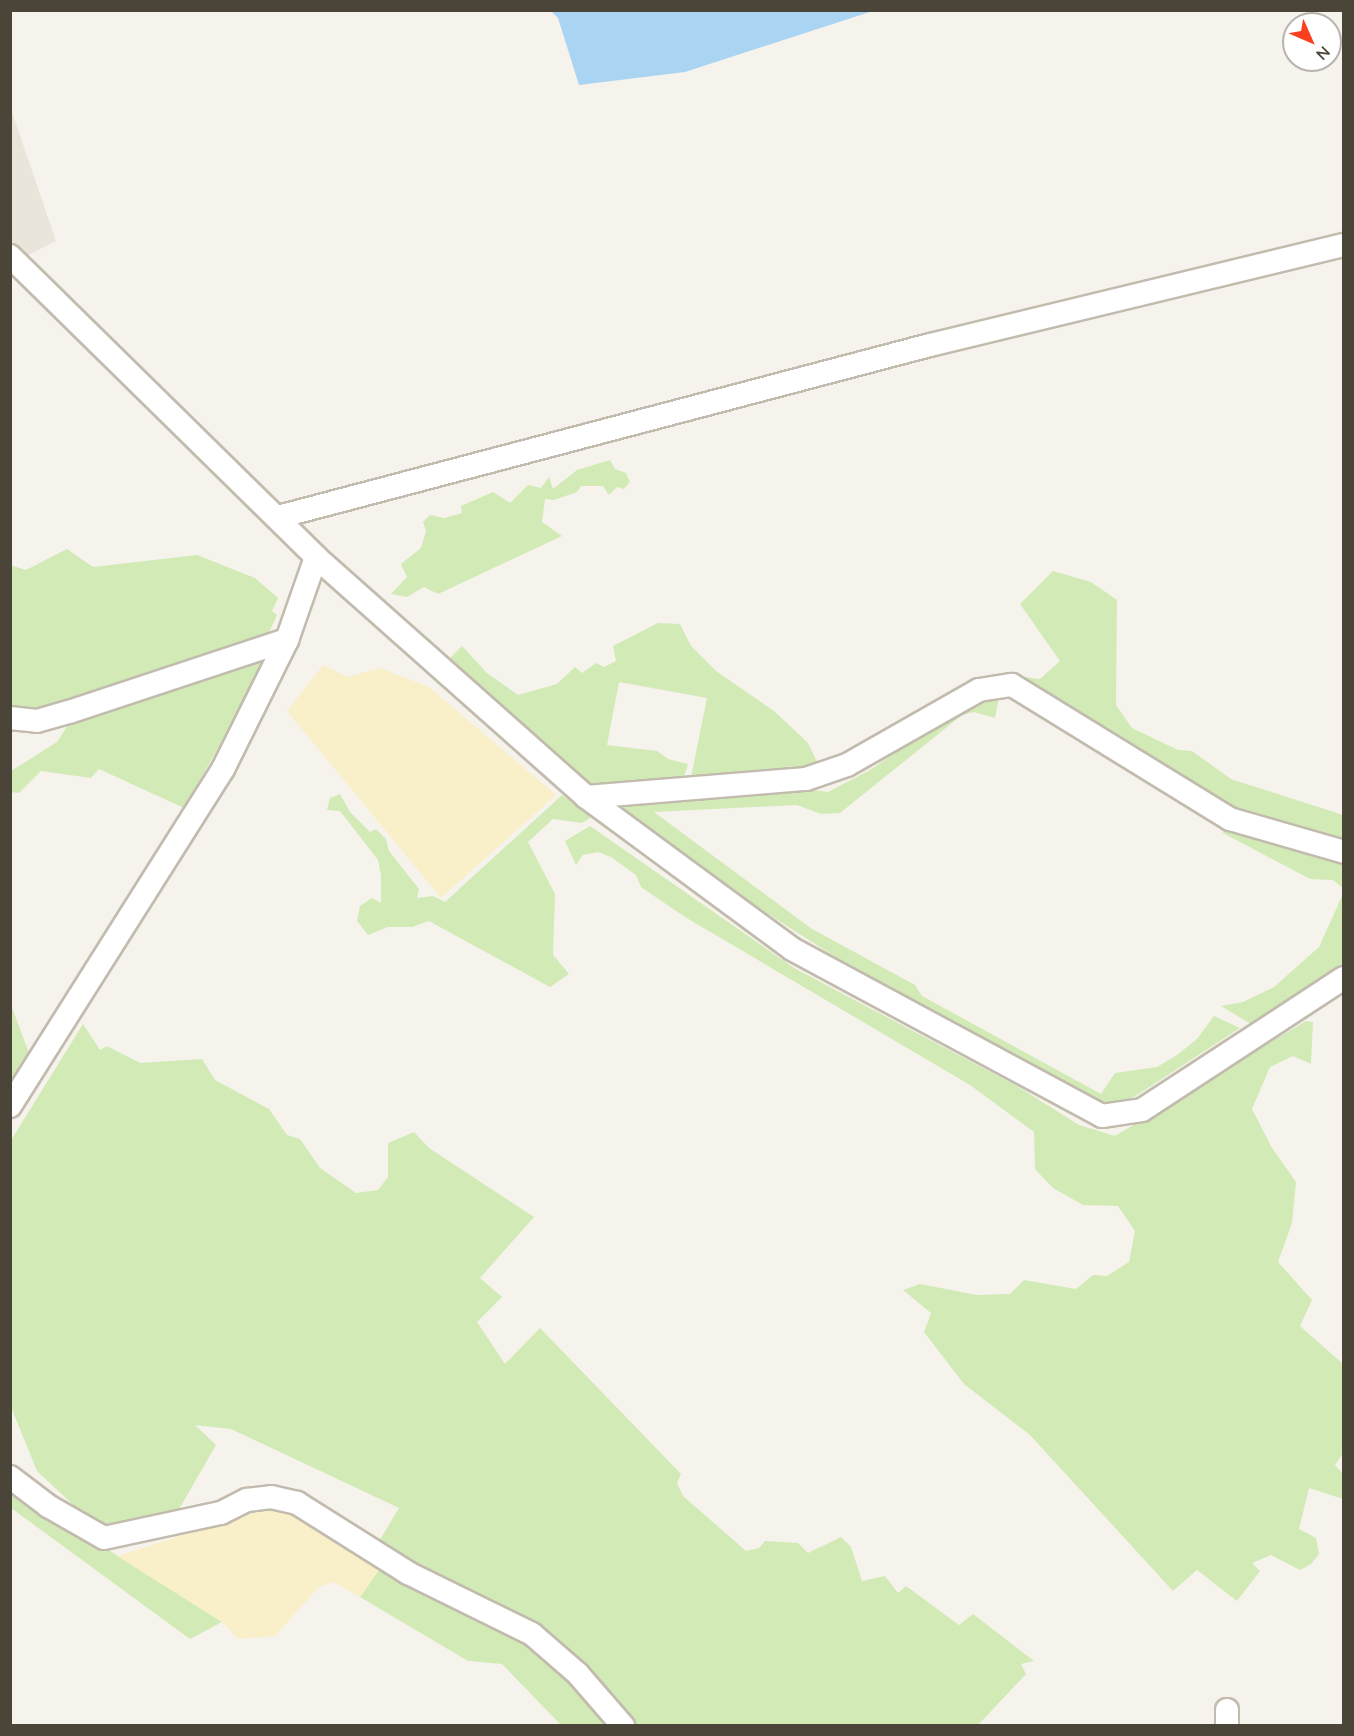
<!DOCTYPE html>
<style>
body{margin:0}
#map{position:relative;width:1354px;height:1736px;overflow:hidden;background:#f6f3ec;font-family:Quicksand,sans-serif}
div>[style]{position:absolute}
[style*='--x']{left:calc(var(--x)*1px);top:calc(var(--y)*1px);width:calc(var(--w)*1px);rotate:calc(var(--a)*1deg)}
.residential>*{inset:0;background:#eae5da}
.green>*{inset:0;background:#d2eab5}
.sand>*{inset:0;background:#f9efc9}
.water>*{inset:0;background:#a9d4f2}
.roads{filter:drop-shadow(2px 0 #c2bbae) drop-shadow(-2px 0 #c2bbae) drop-shadow(0 2px #c2bbae) drop-shadow(0 -2px #c2bbae)}
.minor>*{height:22px;margin:-11px;padding:0 11px;transform-origin:11px;border-radius:11px;background:#fff}
span{translate:-50% -50%;white-space:nowrap;text-align:center;line-height:1.15;-webkit-text-stroke:4.5px #fff;paint-order:stroke}
.frame{position:absolute;inset:0;border:12px solid #4b4439;pointer-events:none}
.north{position:absolute;left:1282px;top:12px;width:60px;height:60px;box-sizing:border-box;background:#fff;border:2px solid #b7b4b0;border-radius:50%;rotate:135deg;font-size:16px;font-weight:700;line-height:24px;text-align:center;color:#4b4439}
.north::after{content:'';display:block;margin:auto;width:21px;height:27px;background:#fc3f1d;clip-path:polygon(50% 0,100% 100%,50% 72%,0 100%)}
</style>
<div id="map">
<div class="residential">
<div style="clip-path:polygon(10px 106px,56px 241px,11px 264px,10px 264px)"></div>
</div>
<div class="green">
<div style="clip-path:polygon(610px 460px,615px 469px,626px 473px,630px 482px,624px 489px,617px 487px,609px 495px,603px 486px,581px 486px,577px 492px,554px 500px,545px 499px,542px 522px,562px 536px,438px 594px,424px 587px,407px 597px,391px 594px,407px 577px,401px 564px,421px 548px,426px 531px,423px 522px,430px 515px,444px 518px,462px 513px,461px 506px,493px 492px,510px 503px,528px 485px,541px 488px,549px 477px,553px 489px,577px 470px)"></div>
<div style="clip-path:polygon(67px 549px,93px 567px,197px 555px,255px 578px,278px 598px,272px 611px,277px 615px,265px 641px,38px 713px,11px 713px,10px 565px,26px 570px)"></div>
<div style="clip-path:polygon(1053px 571px,1091px 582px,1117px 600px,1116px 705px,1132px 728px,1178px 750px,1192px 751px,1231px 779px,1343px 815px,1343px 845px,1236px 814px,1025px 687px,1024px 677px,1040px 679px,1060px 661px,1020px 604px)"></div>
<div style="clip-path:polygon(658px 623px,680px 624px,691px 646px,716px 671px,774px 711px,808px 743px,820px 768px,691px 777px,707px 698px,619px 682px,607px 745px,657px 751px,668px 759px,688px 764px,682px 783px,604px 786px,585px 781px,445px 663px,462px 646px,487px 673px,518px 695px,557px 684px,575px 667px,582px 673px,596px 663px,604px 667px,616px 661px,613px 646px)"></div>
<div style="clip-path:polygon(270px 656px,184px 808px,99px 769px,91px 778px,41px 771px,19px 793px,11px 792px,11px 771px,57px 742px,72px 719px)"></div>
<div style="clip-path:polygon(999px 697px,995px 718px,974px 712px,962px 715px,840px 813px,821px 814px,797px 805px,654px 812px,812px 929px,915px 985px,922px 996px,1101px 1094px,1115px 1073px,1157px 1067px,1177px 1055px,1197px 1039px,1214px 1016px,1240px 1028px,1134px 1097px,1111px 1104px,1097px 1103px,904px 1001px,734px 892px,624px 809px,625px 798px,798px 788px,828px 792px,870px 770px,966px 704px)"></div>
<div style="clip-path:polygon(340px 794px,350px 812px,370px 832px,376px 829px,386px 839px,389px 851px,419px 889px,417px 898px,433px 896px,445px 902px,562px 795px,593px 816px,582px 823px,553px 819px,528px 842px,555px 894px,553px 955px,569px 974px,550px 987px,429px 921px,412px 927px,388px 927px,368px 935px,357px 921px,360px 906px,372px 898px,381px 903px,381px 875px,378px 860px,340px 811px,327px 810px,330px 798px)"></div>
<div style="clip-path:polygon(1225px 824px,1343px 852px,1343px 888px,1333px 880px,1310px 879px,1223px 833px)"></div>
<div style="clip-path:polygon(590px 826px,794px 968px,1017px 1086px,1079px 1125px,1115px 1136px,1306px 1021px,1313px 1022px,1311px 1064px,1293px 1056px,1270px 1067px,1252px 1109px,1272px 1148px,1296px 1182px,1292px 1223px,1278px 1262px,1312px 1300px,1300px 1326px,1343px 1364px,1343px 1453px,1335px 1465px,1343px 1474px,1343px 1499px,1309px 1488px,1299px 1529px,1316px 1538px,1319px 1554px,1311px 1564px,1300px 1570px,1271px 1555px,1252px 1563px,1260px 1571px,1237px 1601px,1197px 1570px,1173px 1591px,1030px 1435px,964px 1384px,924px 1332px,931px 1313px,903px 1290px,920px 1284px,977px 1295px,1010px 1294px,1024px 1280px,1076px 1289px,1093px 1275px,1107px 1276px,1129px 1262px,1135px 1231px,1118px 1206px,1083px 1205px,1053px 1188px,1035px 1169px,1034px 1132px,970px 1085px,685px 917px,641px 887px,636px 875px,611px 857px,598px 852px,583px 855px,576px 865px,565px 841px)"></div>
<div style="clip-path:polygon(1343px 894px,1343px 964px,1251px 1024px,1221px 1006px,1243px 1002px,1274px 987px,1319px 947px)"></div>
<div style="clip-path:polygon(10px 1002px,30px 1056px,10px 1086px)"></div>
<div style="clip-path:polygon(83px 1024px,100px 1050px,107px 1046px,140px 1063px,202px 1059px,215px 1080px,269px 1109px,287px 1135px,300px 1139px,320px 1168px,356px 1193px,378px 1190px,388px 1177px,388px 1143px,414px 1132px,429px 1148px,534px 1217px,480px 1278px,502px 1297px,477px 1322px,505px 1364px,540px 1328px,681px 1474px,677px 1483px,683px 1496px,746px 1551px,759px 1548px,765px 1541px,798px 1543px,808px 1553px,841px 1537px,851px 1547px,862px 1581px,885px 1576px,898px 1593px,906px 1586px,959px 1625px,973px 1614px,1034px 1661px,1021px 1664px,1026px 1674px,978px 1725px,636px 1725px,590px 1677px,375px 1548px,399px 1508px,231px 1429px,195px 1425px,216px 1445px,178px 1511px,107px 1529px,84px 1515px,37px 1471px,11px 1407px,10px 1142px)"></div>
<div style="clip-path:polygon(11px 1488px,222px 1622px,190px 1639px,11px 1508px)"></div>
<div style="clip-path:polygon(379px 1570px,530px 1643px,583px 1695px,606px 1725px,561px 1725px,502px 1664px,468px 1661px,360px 1597px)"></div>
</div>
<div class="sand">
<div style="clip-path:polygon(323px 665px,348px 677px,380px 668px,429px 687px,556px 795px,441px 898px,287px 711px)"></div>
<div style="clip-path:polygon(266px 1509px,298px 1514px,379px 1570px,360px 1597px,333px 1582px,318px 1588px,275px 1636px,238px 1639px,222px 1622px,117px 1556px)"></div>
</div>
<div class="water">
<div style="clip-path:polygon(551px 11px,873px 11px,685px 72px,579px 85px,558px 18px)"></div>
</div>
<div class="roads">
<div class="minor">
<div style="--x:10;--y:256;--w:429;--a:44.5"></div>
<div style="--x:316;--y:557;--w:361;--a:41.6"></div>
<div style="--x:586;--y:797;--w:221;--a:-4.7"></div>
<div style="--x:806;--y:779;--w:43;--a:-18.9"></div>
<div style="--x:847;--y:765;--w:152;--a:-29.6"></div>
<div style="--x:979;--y:690;--w:33;--a:-9"></div>
<div style="--x:1012;--y:685;--w:256;--a:31.6"></div>
<div style="--x:1230;--y:819;--w:119;--a:16.1"></div>
<div style="--x:278;--y:517;--w:674;--a:-14.78"></div>
<div style="--x:930;--y:345;--w:426;--a:-13.6"></div>
<div style="--x:10;--y:718;--w:27;--a:6"></div>
<div style="--x:37;--y:721;--w:33;--a:-16"></div>
<div style="--x:69;--y:712;--w:230;--a:-18.3"></div>
<div style="--x:586;--y:797;--w:256;--a:36.4"></div>
<div style="--x:792;--y:949;--w:352;--a:28.3"></div>
<div style="--x:1102;--y:1116;--w:40;--a:-8.5"></div>
<div style="--x:1142;--y:1110;--w:241;--a:-33.2"></div>
<div style="--x:10;--y:1106;--w:399;--a:-57.7"></div>
<div style="--x:223;--y:769;--w:144;--a:-63.6"></div>
<div style="--x:287;--y:640;--w:88;--a:-70.7"></div>
<div style="--x:10;--y:1477;--w:48;--a:37.3"></div>
<div style="--x:48;--y:1506;--w:64;--a:29.7"></div>
<div style="--x:104;--y:1538;--w:120;--a:-12.1"></div>
<div style="--x:221;--y:1513;--w:29;--a:-27"></div>
<div style="--x:247;--y:1500;--w:24;--a:-7"></div>
<div style="--x:271;--y:1497;--w:27;--a:13"></div>
<div style="--x:297;--y:1503;--w:131;--a:32.2"></div>
<div style="--x:408;--y:1573;--w:138;--a:26.2"></div>
<div style="--x:532;--y:1634;--w:61;--a:41"></div>
<div style="--x:578;--y:1674;--w:69;--a:49.1"></div>
<div style="--x:1227;--y:1726;--w:16;--a:-90"></div>
</div>
</div>
<div class="frame"></div>
<div class="north">N</div>
</div>
